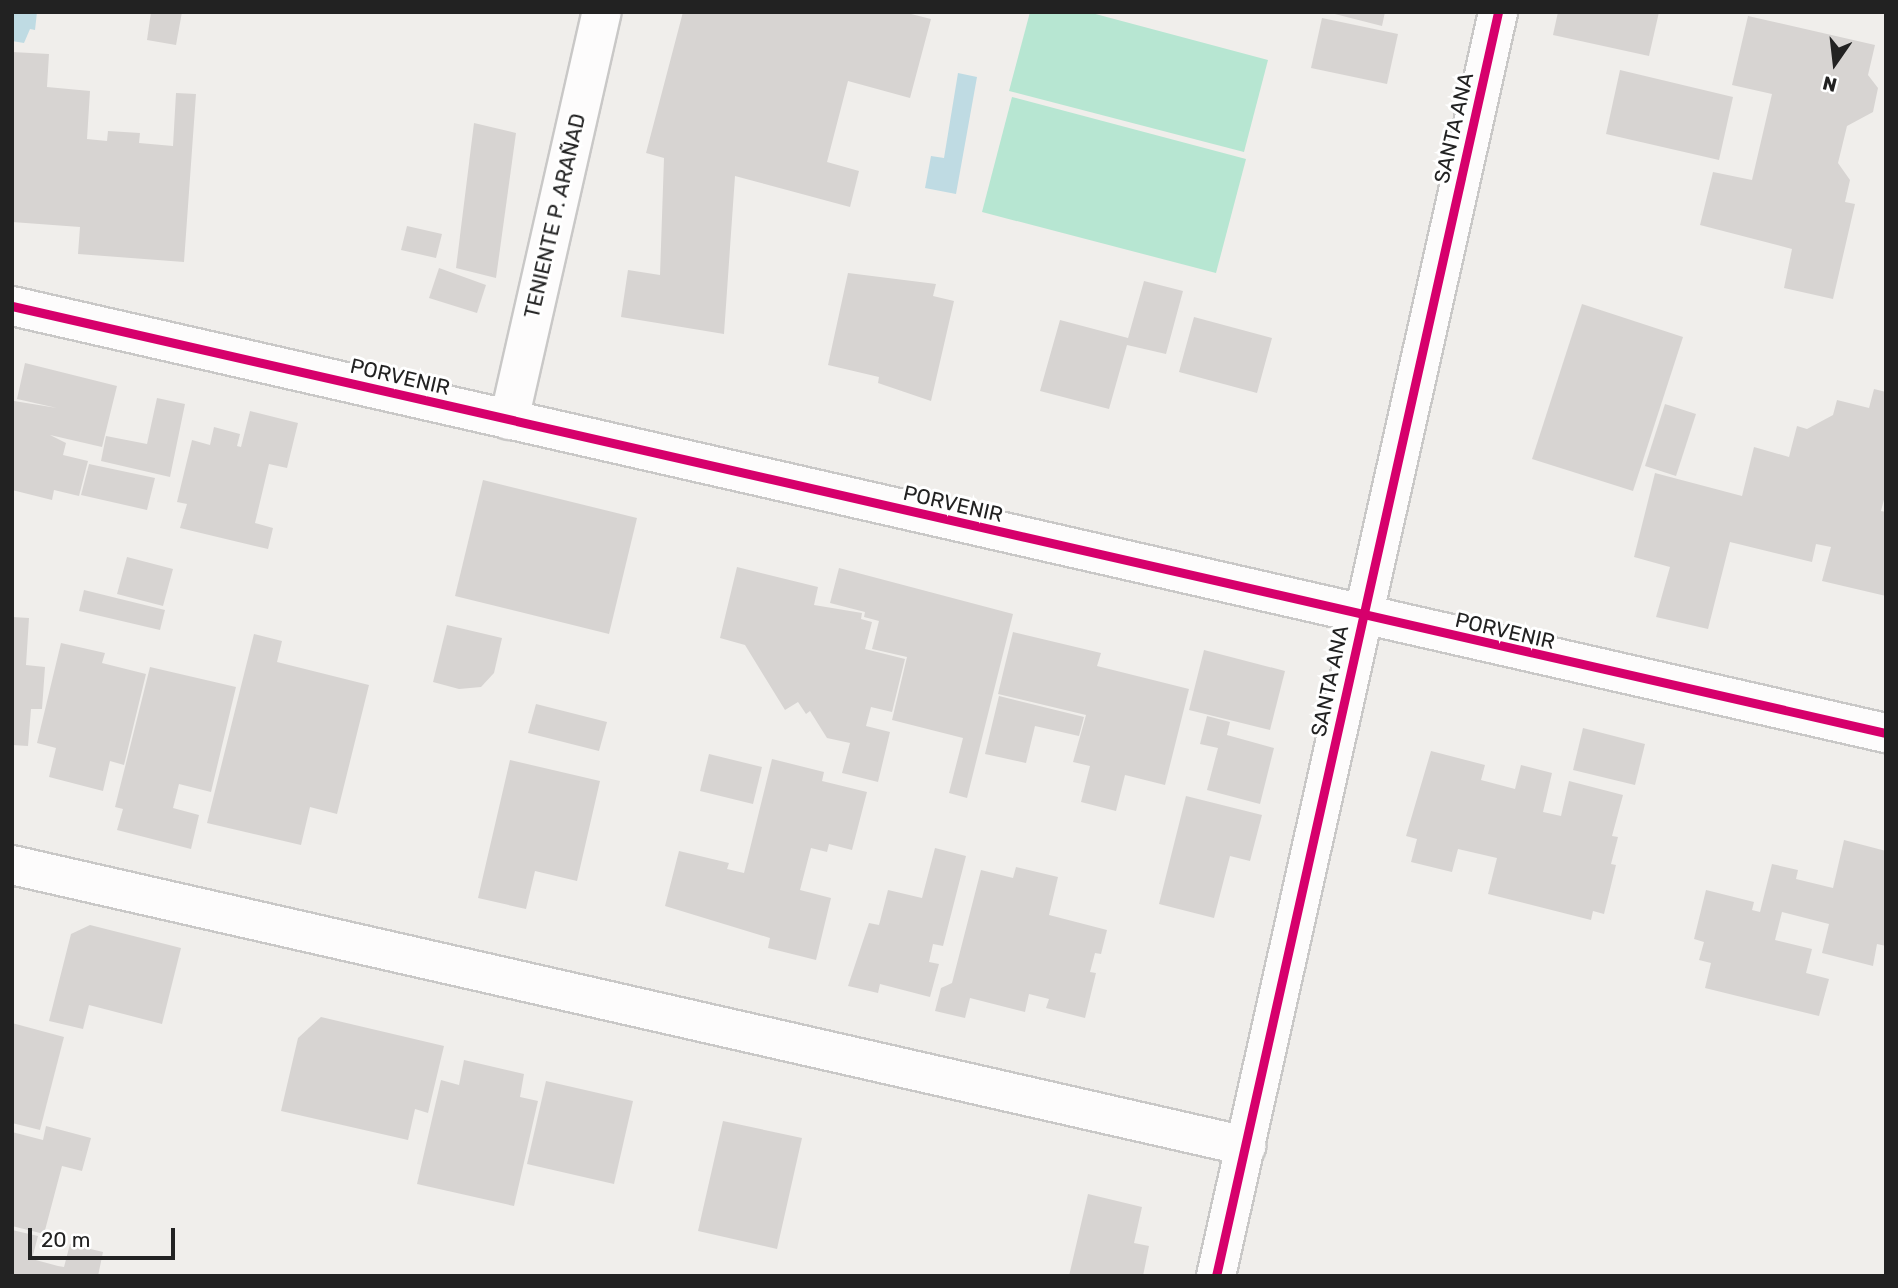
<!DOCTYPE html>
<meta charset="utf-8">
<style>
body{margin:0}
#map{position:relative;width:1898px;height:1288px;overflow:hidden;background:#f0eeeb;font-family:Rubik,sans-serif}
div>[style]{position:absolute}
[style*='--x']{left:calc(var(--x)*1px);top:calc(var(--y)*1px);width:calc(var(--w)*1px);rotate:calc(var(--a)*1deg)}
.pitch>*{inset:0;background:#b7e6d2}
.water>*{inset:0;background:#bfdbe3}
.building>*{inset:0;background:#d7d4d2}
.roads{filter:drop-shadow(2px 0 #c9c8c7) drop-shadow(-2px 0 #c9c8c7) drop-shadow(0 2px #c9c8c7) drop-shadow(0 -2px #c9c8c7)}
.street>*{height:38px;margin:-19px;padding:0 19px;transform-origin:19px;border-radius:19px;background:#fdfcfc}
.cycleway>*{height:9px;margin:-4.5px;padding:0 4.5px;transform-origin:4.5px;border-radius:4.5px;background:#d6006c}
span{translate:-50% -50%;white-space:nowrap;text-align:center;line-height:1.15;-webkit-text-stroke:6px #fff;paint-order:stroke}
.street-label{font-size:21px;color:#222}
.frame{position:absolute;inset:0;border:14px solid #222;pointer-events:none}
.north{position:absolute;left:1800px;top:28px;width:70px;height:70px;-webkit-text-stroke:5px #fff;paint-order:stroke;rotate:194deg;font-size:19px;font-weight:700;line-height:28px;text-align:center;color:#222}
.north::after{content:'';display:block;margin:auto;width:24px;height:32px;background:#222;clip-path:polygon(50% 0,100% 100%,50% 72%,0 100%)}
.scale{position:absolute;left:28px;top:1228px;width:147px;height:32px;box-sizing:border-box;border:4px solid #222;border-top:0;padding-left:9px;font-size:21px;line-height:24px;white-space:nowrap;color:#222;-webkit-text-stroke:5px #fff;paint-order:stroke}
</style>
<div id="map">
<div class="pitch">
<div style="clip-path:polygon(1030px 12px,1088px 12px,1268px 60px,1244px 152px,1009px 91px)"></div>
<div style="clip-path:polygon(1012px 97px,1246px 159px,1216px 273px,982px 212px)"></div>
</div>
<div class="water">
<div style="clip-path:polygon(12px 12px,37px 12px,35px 30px,30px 29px,24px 43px,12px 41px)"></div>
<div style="clip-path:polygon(958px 73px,977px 77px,956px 194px,925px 188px,931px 156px,944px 158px)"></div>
</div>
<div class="building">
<div style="clip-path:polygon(151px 12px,182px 12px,176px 45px,147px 40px)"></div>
<div style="clip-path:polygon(683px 12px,903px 12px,931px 19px,910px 98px,848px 81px,827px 162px,859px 171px,850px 207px,735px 176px,724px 334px,621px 317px,628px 270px,660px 275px,664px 158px,646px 153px)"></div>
<div style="clip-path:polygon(1327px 12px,1385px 12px,1382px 26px)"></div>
<div style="clip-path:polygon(1558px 12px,1659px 12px,1649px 56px,1553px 35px)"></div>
<div style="clip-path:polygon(1748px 16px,1875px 45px,1868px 75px,1878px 88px,1873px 112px,1847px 126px,1838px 163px,1850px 180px,1845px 202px,1855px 204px,1833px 299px,1784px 288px,1792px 249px,1700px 225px,1713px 172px,1752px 180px,1772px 94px,1732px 85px)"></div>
<div style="clip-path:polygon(1322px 18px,1398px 34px,1387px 84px,1311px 68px)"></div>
<div style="clip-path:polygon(12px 52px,49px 54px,47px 87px,90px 91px,87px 139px,107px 141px,108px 131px,140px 133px,139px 143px,173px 146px,176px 93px,196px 94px,184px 262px,78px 254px,80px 227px,12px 222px)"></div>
<div style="clip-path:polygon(1620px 70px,1733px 97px,1719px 160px,1606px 134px)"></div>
<div style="clip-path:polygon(474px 123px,516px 133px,496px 278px,456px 268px)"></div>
<div style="clip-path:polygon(407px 226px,442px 234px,436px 258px,401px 250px)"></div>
<div style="clip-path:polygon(439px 268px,486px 285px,477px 313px,429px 298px)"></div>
<div style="clip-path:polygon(848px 273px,936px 284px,933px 296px,954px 301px,931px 401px,878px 383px,879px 377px,828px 365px)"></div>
<div style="clip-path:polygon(1144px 281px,1183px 291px,1166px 354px,1127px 345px,1109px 409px,1040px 391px,1060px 320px,1128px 338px)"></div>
<div style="clip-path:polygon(1582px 304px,1683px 337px,1633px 491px,1532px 459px)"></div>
<div style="clip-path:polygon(1194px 317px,1272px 338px,1257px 393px,1179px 372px)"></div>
<div style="clip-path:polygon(25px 363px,117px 386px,102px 447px,50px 435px,66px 443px,63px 455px,88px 461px,79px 496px,54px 490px,52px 500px,12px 490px,14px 401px,57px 408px,17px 399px)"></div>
<div style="clip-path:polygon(1874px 389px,1886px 392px,1886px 492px,1881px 511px,1886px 512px,1886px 596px,1822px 581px,1831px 547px,1816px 544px,1812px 562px,1730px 542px,1708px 629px,1656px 617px,1670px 567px,1634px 557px,1655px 473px,1742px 496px,1754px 447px,1789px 457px,1797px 426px,1807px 429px,1833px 415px,1837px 400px,1869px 408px)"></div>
<div style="clip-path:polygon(157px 398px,185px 404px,170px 477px,101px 461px,106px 436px,147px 444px)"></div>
<div style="clip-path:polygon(1665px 404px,1696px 414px,1676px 476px,1645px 466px)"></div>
<div style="clip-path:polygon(250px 411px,298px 423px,287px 468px,269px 464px,255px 523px,273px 528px,268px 549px,180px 528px,187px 504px,177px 502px,192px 440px,210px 445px,214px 427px,240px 434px,237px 446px,241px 447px)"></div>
<div style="clip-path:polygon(89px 464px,155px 478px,147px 510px,81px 495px)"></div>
<div style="clip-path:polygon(483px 480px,637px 518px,609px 634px,455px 596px)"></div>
<div style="clip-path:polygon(127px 557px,173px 569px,163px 606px,117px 594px)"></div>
<div style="clip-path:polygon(737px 567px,818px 587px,814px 605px,862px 613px,861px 619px,872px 622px,865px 649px,905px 659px,892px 712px,871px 707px,866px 726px,890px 732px,878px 782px,842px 773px,850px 743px,827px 738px,810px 711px,806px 714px,798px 702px,785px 710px,745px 645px,720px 638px)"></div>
<div style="clip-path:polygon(839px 568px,1013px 614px,967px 798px,949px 793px,963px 738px,892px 720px,907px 657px,872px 649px,879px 621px,864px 617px,865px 612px,830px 603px)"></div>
<div style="clip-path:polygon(84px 590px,165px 610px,160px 630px,79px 611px)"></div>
<div style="clip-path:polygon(12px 617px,29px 618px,26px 665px,45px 667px,42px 709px,31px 709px,28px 746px,12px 745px)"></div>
<div style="clip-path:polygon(447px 625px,502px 638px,494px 673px,481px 687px,459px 689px,433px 682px)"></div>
<div style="clip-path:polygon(1013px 632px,1101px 653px,1097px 666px,1189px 689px,1165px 785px,1125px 775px,1116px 811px,1081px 802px,1090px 766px,1073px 762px,1086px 715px,998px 694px)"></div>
<div style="clip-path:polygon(254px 634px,282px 641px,277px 662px,369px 685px,337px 814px,310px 807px,301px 845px,207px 823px)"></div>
<div style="clip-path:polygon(61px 643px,105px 653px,102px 663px,146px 674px,124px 765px,110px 761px,103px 791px,49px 777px,56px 748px,37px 743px)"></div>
<div style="clip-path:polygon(1204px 650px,1285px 671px,1270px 730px,1189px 710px)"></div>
<div style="clip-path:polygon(150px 667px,236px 687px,211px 792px,179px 784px,173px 808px,199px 815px,191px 849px,117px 830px,123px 809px,115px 807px)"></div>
<div style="clip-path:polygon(999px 696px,1084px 717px,1079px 736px,1035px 726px,1026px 763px,985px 754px)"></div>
<div style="clip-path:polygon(536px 704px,607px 722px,599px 751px,528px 733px)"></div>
<div style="clip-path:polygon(1207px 716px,1230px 722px,1227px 735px,1274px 748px,1260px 804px,1207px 790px,1218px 748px,1200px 744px)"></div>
<div style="clip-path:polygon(1583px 728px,1645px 744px,1635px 785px,1573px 770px)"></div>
<div style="clip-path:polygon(1431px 751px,1485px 765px,1481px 780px,1515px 789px,1521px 765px,1552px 773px,1543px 812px,1561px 816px,1569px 781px,1623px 795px,1612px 836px,1618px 837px,1611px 864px,1616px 865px,1604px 914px,1593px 911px,1591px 920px,1488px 894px,1497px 858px,1458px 849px,1452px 872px,1411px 862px,1417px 839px,1406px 836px)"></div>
<div style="clip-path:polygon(709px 754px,762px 767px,753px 804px,700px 791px)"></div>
<div style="clip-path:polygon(772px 759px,824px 772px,822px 781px,867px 792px,852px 850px,829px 844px,827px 852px,811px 848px,800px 890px,831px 898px,816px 960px,768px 948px,770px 938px,665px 906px,679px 851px,729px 863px,727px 869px,744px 873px)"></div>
<div style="clip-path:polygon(510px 760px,600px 781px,577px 881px,535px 871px,526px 909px,478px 898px)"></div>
<div style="clip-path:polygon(1186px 796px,1262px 815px,1250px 861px,1230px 856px,1214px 918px,1159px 904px)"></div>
<div style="clip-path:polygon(1844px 840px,1886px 851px,1886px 946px,1877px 944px,1873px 966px,1822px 953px,1829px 924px,1782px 912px,1775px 940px,1812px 949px,1806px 973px,1829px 979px,1819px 1016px,1705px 988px,1711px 963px,1699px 960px,1704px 942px,1694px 939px,1706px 890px,1754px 902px,1752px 910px,1760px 912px,1772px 864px,1798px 870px,1796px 879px,1833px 888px)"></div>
<div style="clip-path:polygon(935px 848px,966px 856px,943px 946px,933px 944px,929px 962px,939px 964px,930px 997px,880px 984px,878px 993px,848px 986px,869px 923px,879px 925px,888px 890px,922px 898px)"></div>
<div style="clip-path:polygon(1016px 867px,1058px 877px,1049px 915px,1107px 930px,1101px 954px,1095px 953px,1090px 972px,1096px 973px,1085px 1018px,1046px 1008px,1049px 999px,1029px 994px,1025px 1012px,970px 998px,965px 1018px,935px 1011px,941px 988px,952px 983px,981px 870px,1013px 878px)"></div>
<div style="clip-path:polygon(90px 925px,181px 948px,162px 1024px,89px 1005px,83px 1029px,49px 1021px,71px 934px)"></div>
<div style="clip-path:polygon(321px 1017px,444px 1046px,428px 1113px,415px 1109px,408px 1140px,281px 1111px,298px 1038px)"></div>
<div style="clip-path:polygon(12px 1023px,64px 1037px,40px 1130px,12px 1123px)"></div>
<div style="clip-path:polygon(464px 1060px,524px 1074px,520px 1097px,538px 1101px,514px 1206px,417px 1184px,441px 1080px,459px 1085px)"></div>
<div style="clip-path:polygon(546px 1081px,633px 1101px,614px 1184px,527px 1164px)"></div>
<div style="clip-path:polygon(723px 1121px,802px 1138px,777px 1249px,698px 1231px)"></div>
<div style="clip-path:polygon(46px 1126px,91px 1138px,82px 1171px,62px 1166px,44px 1234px,12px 1226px,12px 1132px,43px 1140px)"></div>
<div style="clip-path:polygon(1088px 1194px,1142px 1207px,1134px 1243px,1149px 1246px,1143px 1276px,1069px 1276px)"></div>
<div style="clip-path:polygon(12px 1230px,38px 1236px,32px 1259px,58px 1266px,64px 1267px,70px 1244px,103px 1252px,98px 1276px,12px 1276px)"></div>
</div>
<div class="roads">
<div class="street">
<div style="--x:12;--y:306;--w:1922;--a:12.84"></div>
<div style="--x:509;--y:420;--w:418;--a:-77.2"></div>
<div style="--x:12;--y:865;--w:1266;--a:12.83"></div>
<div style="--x:1216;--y:1276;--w:1295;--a:-77.42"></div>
</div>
</div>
<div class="cycleway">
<div style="--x:12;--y:306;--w:1922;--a:12.84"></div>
<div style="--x:1216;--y:1276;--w:1295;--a:-77.42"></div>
</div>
<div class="street-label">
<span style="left:1454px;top:128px;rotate:-77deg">SANTA ANA</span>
<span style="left:555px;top:216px;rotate:-77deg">TENIENTE P. ARAÑAD</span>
<span style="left:400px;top:377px;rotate:13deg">PORVENIR</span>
<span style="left:953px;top:504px;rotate:13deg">PORVENIR</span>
<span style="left:1505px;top:631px;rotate:13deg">PORVENIR</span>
<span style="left:1330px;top:681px;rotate:-78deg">SANTA ANA</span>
</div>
<div class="frame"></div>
<div class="north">N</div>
<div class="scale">20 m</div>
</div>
